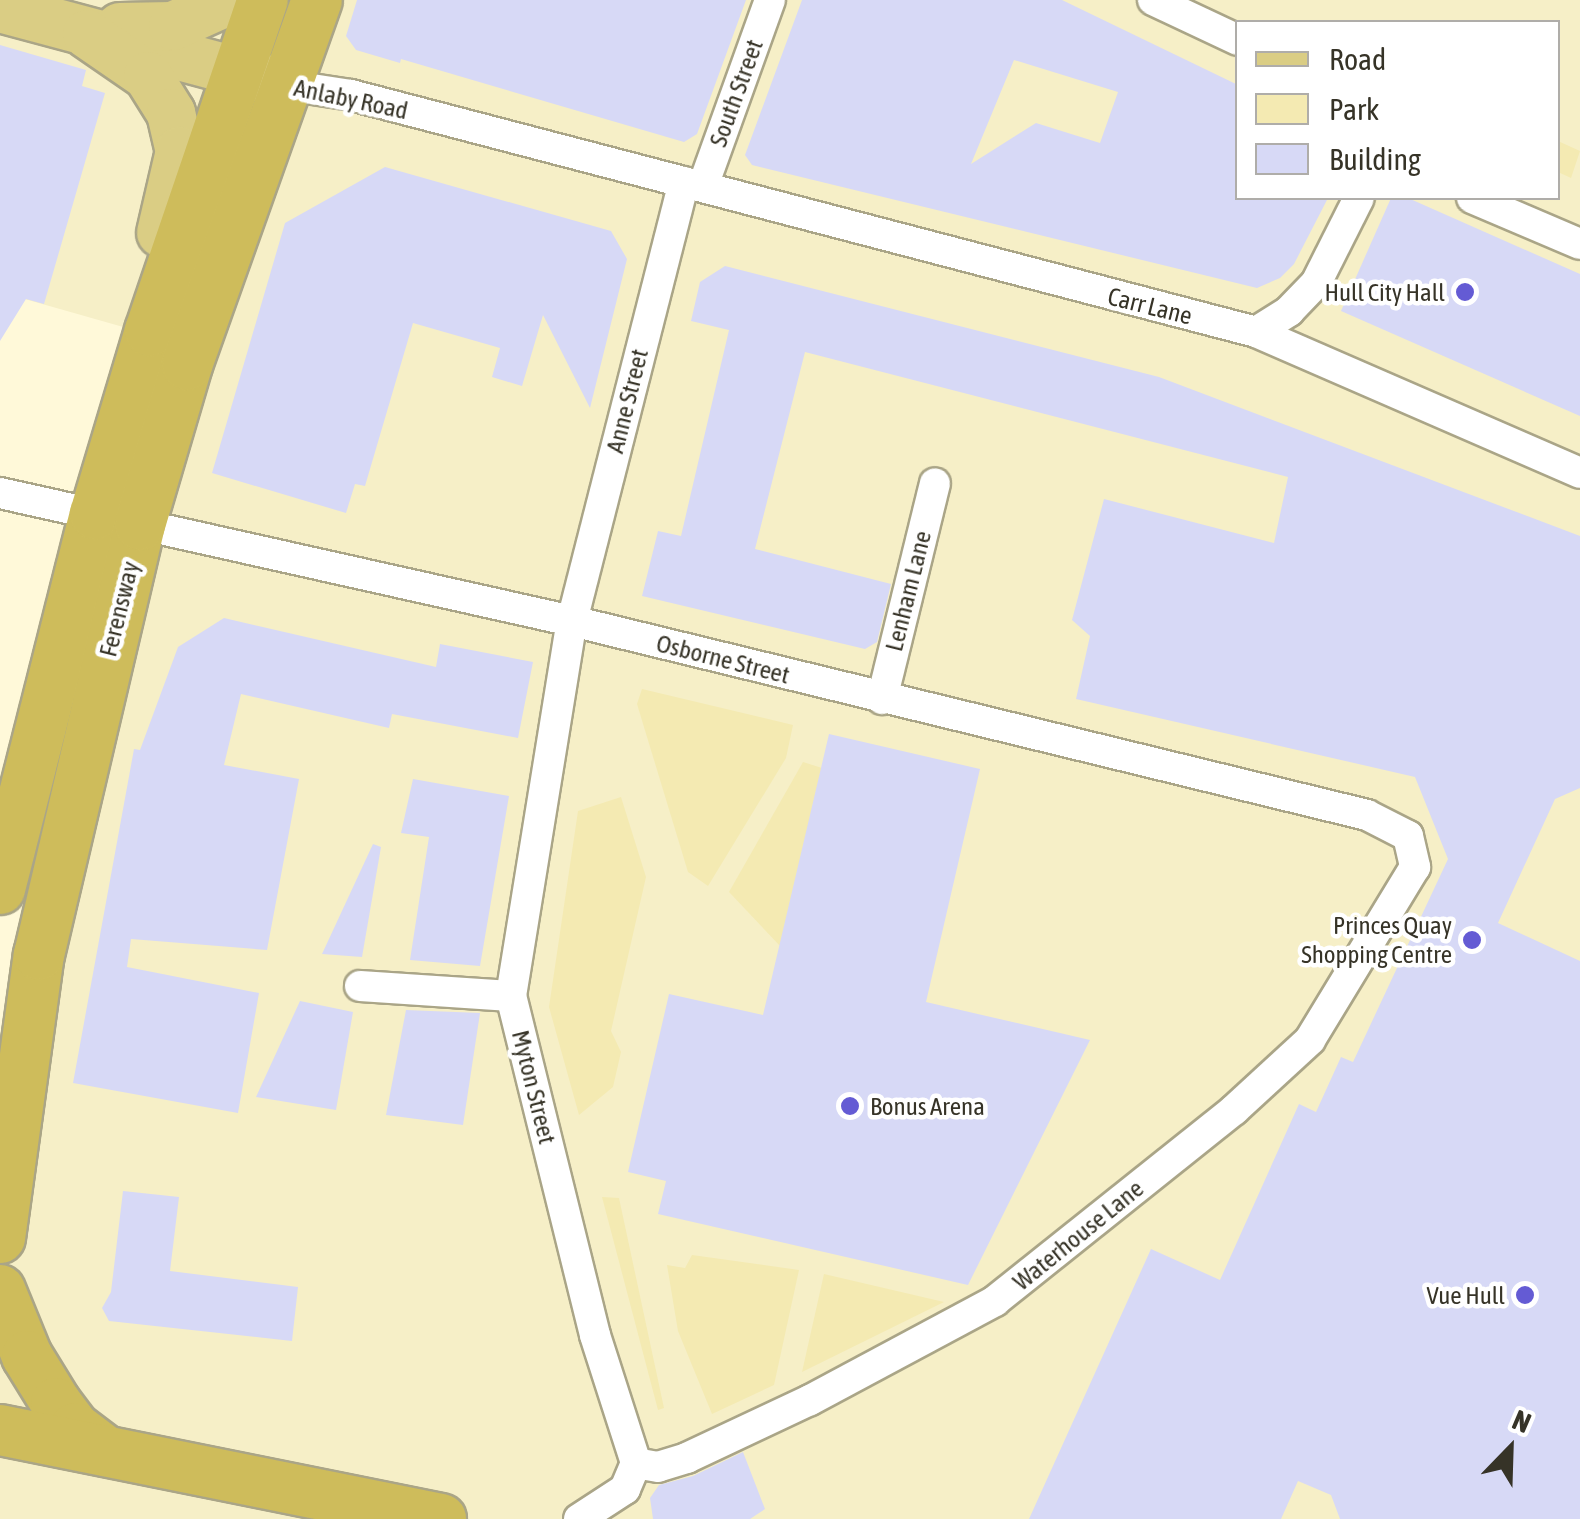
<!DOCTYPE html>
<style>
body{margin:0}
#map{position:relative;width:1580px;height:1519px;overflow:hidden;background:#fff9d9;font-family:"Asap Condensed",sans-serif}
div>[style]{position:absolute}
[style*='--x']{left:calc(var(--x)*1px);top:calc(var(--y)*1px);width:calc(var(--w)*1px);rotate:calc(var(--a)*1deg)}
.built>*{inset:0;background:#f6efc7}
.green>*{inset:0;background:#f4eab2}
.building>*{inset:0;background:#d7d9f6}
.roads{filter:drop-shadow(2px 0 #aaa587) drop-shadow(-2px 0 #aaa587) drop-shadow(0 2px #aaa587) drop-shadow(0 -2px #aaa587)}
.minor>*{height:30px;margin:-15px;padding:0 15px;transform-origin:15px;border-radius:15px;background:#fff}
.primary>*{height:48px;margin:-24px;padding:0 24px;transform-origin:24px;border-radius:24px;background:#dacd84}
.trunk>*{height:50px;margin:-25px;padding:0 25px;transform-origin:25px;border-radius:25px;background:#cebc5b}
.dots>*{width:28px;height:28px;translate:-50% -50%;box-sizing:border-box;border:5px solid #fff;border-radius:50%}
span{translate:-50% -50%;white-space:nowrap;text-align:center;line-height:1.15;-webkit-text-stroke:9px #fff;paint-order:stroke}
.street-label{font-size:25px;color:#363327}
.poi-label{font-size:25px;color:#363327}
.right{translate:-100% -50%;text-align:right}
.left{translate:0 -50%;text-align:left}
.legend{position:absolute;left:1235px;top:20px;width:325px;height:180px;box-sizing:border-box;background:#fff;border:2px solid #afada9;margin:0;padding:12px 18px;list-style:none;font-size:30px;color:#363327}
.legend li{display:flex;align-items:center;gap:20px;height:50px}
.legend b{width:50px;border:2px solid #afada9}
.north{position:absolute;left:1460px;top:1399px;width:100px;height:100px;-webkit-text-stroke:8px #fff;paint-order:stroke;rotate:23deg;font-size:28px;font-weight:700;line-height:40px;text-align:center;color:#363327}
.north::after{content:'';display:block;margin:auto;width:35px;height:45px;background:#363327;clip-path:polygon(50% 0,100% 100%,50% 72%,0 100%)}
</style>
<div id="map">
<div class="built">
<div style="clip-path:polygon(evenodd,0 0,1580px 0,1580px 1519px,0 1519px,0 1104px,66px 718px,169px 340px,0 292px,0 0,1238px 22px,1558px 22px,1558px 198px,1238px 198px,1238px 22px)"></div>
</div>
<div class="green">
<div style="clip-path:polygon(1558px 141px,1580px 151px,1571px 178px,1558px 172px)"></div>
<div style="clip-path:polygon(642px 689px,793px 725px,786px 758px,708px 886px,688px 872px,637px 704px)"></div>
<div style="clip-path:polygon(803px 762px,822px 768px,781px 947px,729px 892px)"></div>
<div style="clip-path:polygon(621px 797px,646px 877px,611px 1031px,621px 1052px,613px 1087px,579px 1115px,549px 1007px,578px 811px)"></div>
<div style="clip-path:polygon(602px 1197px,619px 1198px,664px 1408px,658px 1410px)"></div>
<div style="clip-path:polygon(692px 1255px,799px 1270px,774px 1385px,712px 1414px,678px 1331px,667px 1265px,685px 1268px)"></div>
<div style="clip-path:polygon(824px 1274px,944px 1302px,802px 1372px)"></div>
</div>
<div class="building">
<div style="clip-path:polygon(357px 0,746px 0,697px 134px,684px 142px,401px 59px,400px 63px,356px 50px,346px 36px)"></div>
<div style="clip-path:polygon(evenodd,802px 0,1062px 0,1238px 85px,1238px 198px,1328px 198px,1294px 264px,1280px 278px,1257px 288px,752px 165px,745px 155px,802px 0,1014px 60px,1118px 92px,1100px 143px,1036px 123px,971px 164px,1014px 60px)"></div>
<div style="clip-path:polygon(0 45px,86px 70px,82px 86px,105px 93px,44px 304px,26px 299px,0 341px)"></div>
<div style="clip-path:polygon(385px 167px,611px 231px,627px 259px,590px 408px,543px 315px,522px 386px,492px 377px,500px 348px,413px 323px,365px 486px,355px 484px,346px 513px,212px 473px,285px 223px)"></div>
<div style="clip-path:polygon(1391px 198px,1408px 198px,1580px 274px,1580px 416px,1341px 311px)"></div>
<div style="clip-path:polygon(725px 266px,1159px 377px,1580px 536px,1580px 788px,1555px 799px,1498px 923px,1580px 961px,1580px 1519px,1340px 1519px,1331px 1495px,1298px 1481px,1281px 1519px,1029px 1519px,1151px 1249px,1220px 1280px,1299px 1104px,1316px 1112px,1341px 1057px,1353px 1062px,1448px 859px,1415px 777px,1076px 699px,1090px 636px,1072px 620px,1104px 499px,1274px 543px,1288px 477px,805px 352px,755px 549px,891px 584px,877px 642px,865px 649px,642px 596px,658px 531px,681px 536px,729px 330px,691px 321px,700px 282px)"></div>
<div style="clip-path:polygon(224px 618px,436px 667px,440px 644px,533px 662px,518px 738px,392px 714px,389px 728px,241px 694px,224px 765px,299px 779px,267px 950px,131px 939px,127px 967px,259px 993px,238px 1113px,73px 1083px,134px 749px,140px 750px,178px 647px)"></div>
<div style="clip-path:polygon(829px 734px,980px 769px,926px 1002px,1090px 1040px,968px 1285px,658px 1214px,666px 1181px,628px 1172px,669px 994px,763px 1015px)"></div>
<div style="clip-path:polygon(413px 779px,509px 796px,480px 966px,410px 960px,429px 837px,401px 833px)"></div>
<div style="clip-path:polygon(373px 844px,381px 847px,362px 957px,322px 954px)"></div>
<div style="clip-path:polygon(300px 1001px,353px 1012px,336px 1110px,256px 1097px)"></div>
<div style="clip-path:polygon(406px 1010px,480px 1013px,463px 1125px,386px 1115px)"></div>
<div style="clip-path:polygon(123px 1191px,179px 1197px,170px 1271px,298px 1287px,292px 1341px,109px 1321px,102px 1308px,111px 1292px)"></div>
<div style="clip-path:polygon(743px 1452px,765px 1509px,750px 1519px,653px 1519px,650px 1498px,659px 1485px,693px 1476px)"></div>
</div>
<div class="roads">
<div class="minor">
<div style="--x:1153;--y:0;--w:94;--a:25.2"></div>
<div style="--x:286;--y:85;--w:66;--a:8.7"></div>
<div style="--x:351;--y:95;--w:936;--a:14.67"></div>
<div style="--x:1256;--y:332;--w:353;--a:23.5"></div>
<div style="--x:703;--y:186;--w:198;--a:-70.2"></div>
<div style="--x:1472;--y:198;--w:117;--a:23.1"></div>
<div style="--x:1256;--y:332;--w:39;--a:-32"></div>
<div style="--x:1289;--y:311;--w:39;--a:-46"></div>
<div style="--x:1316;--y:283;--w:95;--a:-63.2"></div>
<div style="--x:0;--y:493;--w:586;--a:12.61"></div>
<div style="--x:572;--y:621;--w:818;--a:13.71"></div>
<div style="--x:1367;--y:815;--w:46;--a:27.1"></div>
<div style="--x:1408;--y:836;--w:32;--a:77"></div>
<div style="--x:1415;--y:867;--w:202;--a:121.3"></div>
<div style="--x:1310;--y:1040;--w:103;--a:137.4"></div>
<div style="--x:1234;--y:1110;--w:306;--a:141.4"></div>
<div style="--x:995;--y:1301;--w:210;--a:151.8"></div>
<div style="--x:810;--y:1400;--w:136;--a:154.8"></div>
<div style="--x:687;--y:1458;--w:30;--a:163"></div>
<div style="--x:658;--y:1467;--w:22;--a:-170"></div>
<div style="--x:882;--y:699;--w:222;--a:-76.2"></div>
<div style="--x:360;--y:986;--w:151;--a:3.8"></div>
<div style="--x:579;--y:1519;--w:55;--a:-33.1"></div>
<div style="--x:625;--y:1489;--w:28;--a:-67"></div>
<div style="--x:636;--y:1463;--w:134;--a:-107.8"></div>
<div style="--x:595;--y:1335;--w:349;--a:-103.9"></div>
<div style="--x:511;--y:996;--w:380;--a:-80.8"></div>
<div style="--x:572;--y:621;--w:453;--a:-75.7"></div>
</div>
<div class="primary">
<div style="--x:0;--y:8;--w:287;--a:15"></div>
<div style="--x:120;--y:27;--w:53;--a:-1.1"></div>
<div style="--x:173;--y:26;--w:64;--a:-24.1"></div>
<div style="--x:87;--y:34;--w:74;--a:34.5"></div>
<div style="--x:148;--y:76;--w:44;--a:58.1"></div>
<div style="--x:171;--y:113;--w:39;--a:77"></div>
<div style="--x:180;--y:151;--w:84;--a:103"></div>
</div>
<div class="trunk">
<div style="--x:0;--y:889;--w:387;--a:-75.8"></div>
<div style="--x:95;--y:514;--w:191;--a:-73.3"></div>
<div style="--x:150;--y:331;--w:350;--a:-71.2"></div>
<div style="--x:0;--y:1238;--w:286;--a:-82.2"></div>
<div style="--x:39;--y:955;--w:442;--a:-76.8"></div>
<div style="--x:140;--y:525;--w:167;--a:-73.6"></div>
<div style="--x:187;--y:365;--w:387;--a:-70.4"></div>
<div style="--x:0;--y:1290;--w:71;--a:67.8"></div>
<div style="--x:27;--y:1356;--w:55;--a:58.3"></div>
<div style="--x:56;--y:1403;--w:31;--a:53"></div>
<div style="--x:75;--y:1428;--w:38;--a:37"></div>
<div style="--x:0;--y:1430;--w:450;--a:11.4"></div>
</div>
</div>
<div class="dots">
<div style="left:1465px;top:292px;background:#645bd4"></div>
<div style="left:1472px;top:940px;background:#645bd4"></div>
<div style="left:850px;top:1106px;background:#645bd4"></div>
<div style="left:1525px;top:1295px;background:#645bd4"></div>
</div>
<div class="street-label">
<span style="left:736px;top:93px;rotate:-70deg">South Street</span>
<span style="left:351px;top:99px;rotate:12deg">Anlaby Road</span>
<span style="left:1150px;top:306px;rotate:14deg">Carr Lane</span>
<span style="left:627px;top:401px;rotate:-76deg">Anne Street</span>
<span style="left:908px;top:591px;rotate:-76deg">Lenham Lane</span>
<span style="left:119px;top:609px;rotate:-76deg">Ferensway</span>
<span style="left:723px;top:659px;rotate:14deg">Osborne Street</span>
<span style="left:534px;top:1087px;rotate:76deg">Myton Street</span>
<span style="left:1078px;top:1235px;rotate:-39deg">Waterhouse Lane</span>
</div>
<div class="poi-label">
<span class="right" style="left:1445px;top:292px">Hull City Hall</span>
<span class="right" style="left:1452px;top:940px">Princes Quay<br>Shopping Centre</span>
<span class="left" style="left:870px;top:1106px">Bonus Arena</span>
<span class="right" style="left:1505px;top:1295px">Vue Hull</span>
</div>
<ul class="legend">
<li><b style="height:12px;background:#dacd84"></b>Road</li>
<li><b style="height:28px;background:#f4eab2"></b>Park</li>
<li><b style="height:28px;background:#d7d9f6"></b>Building</li>
</ul>
<div class="north">N</div>
</div>
